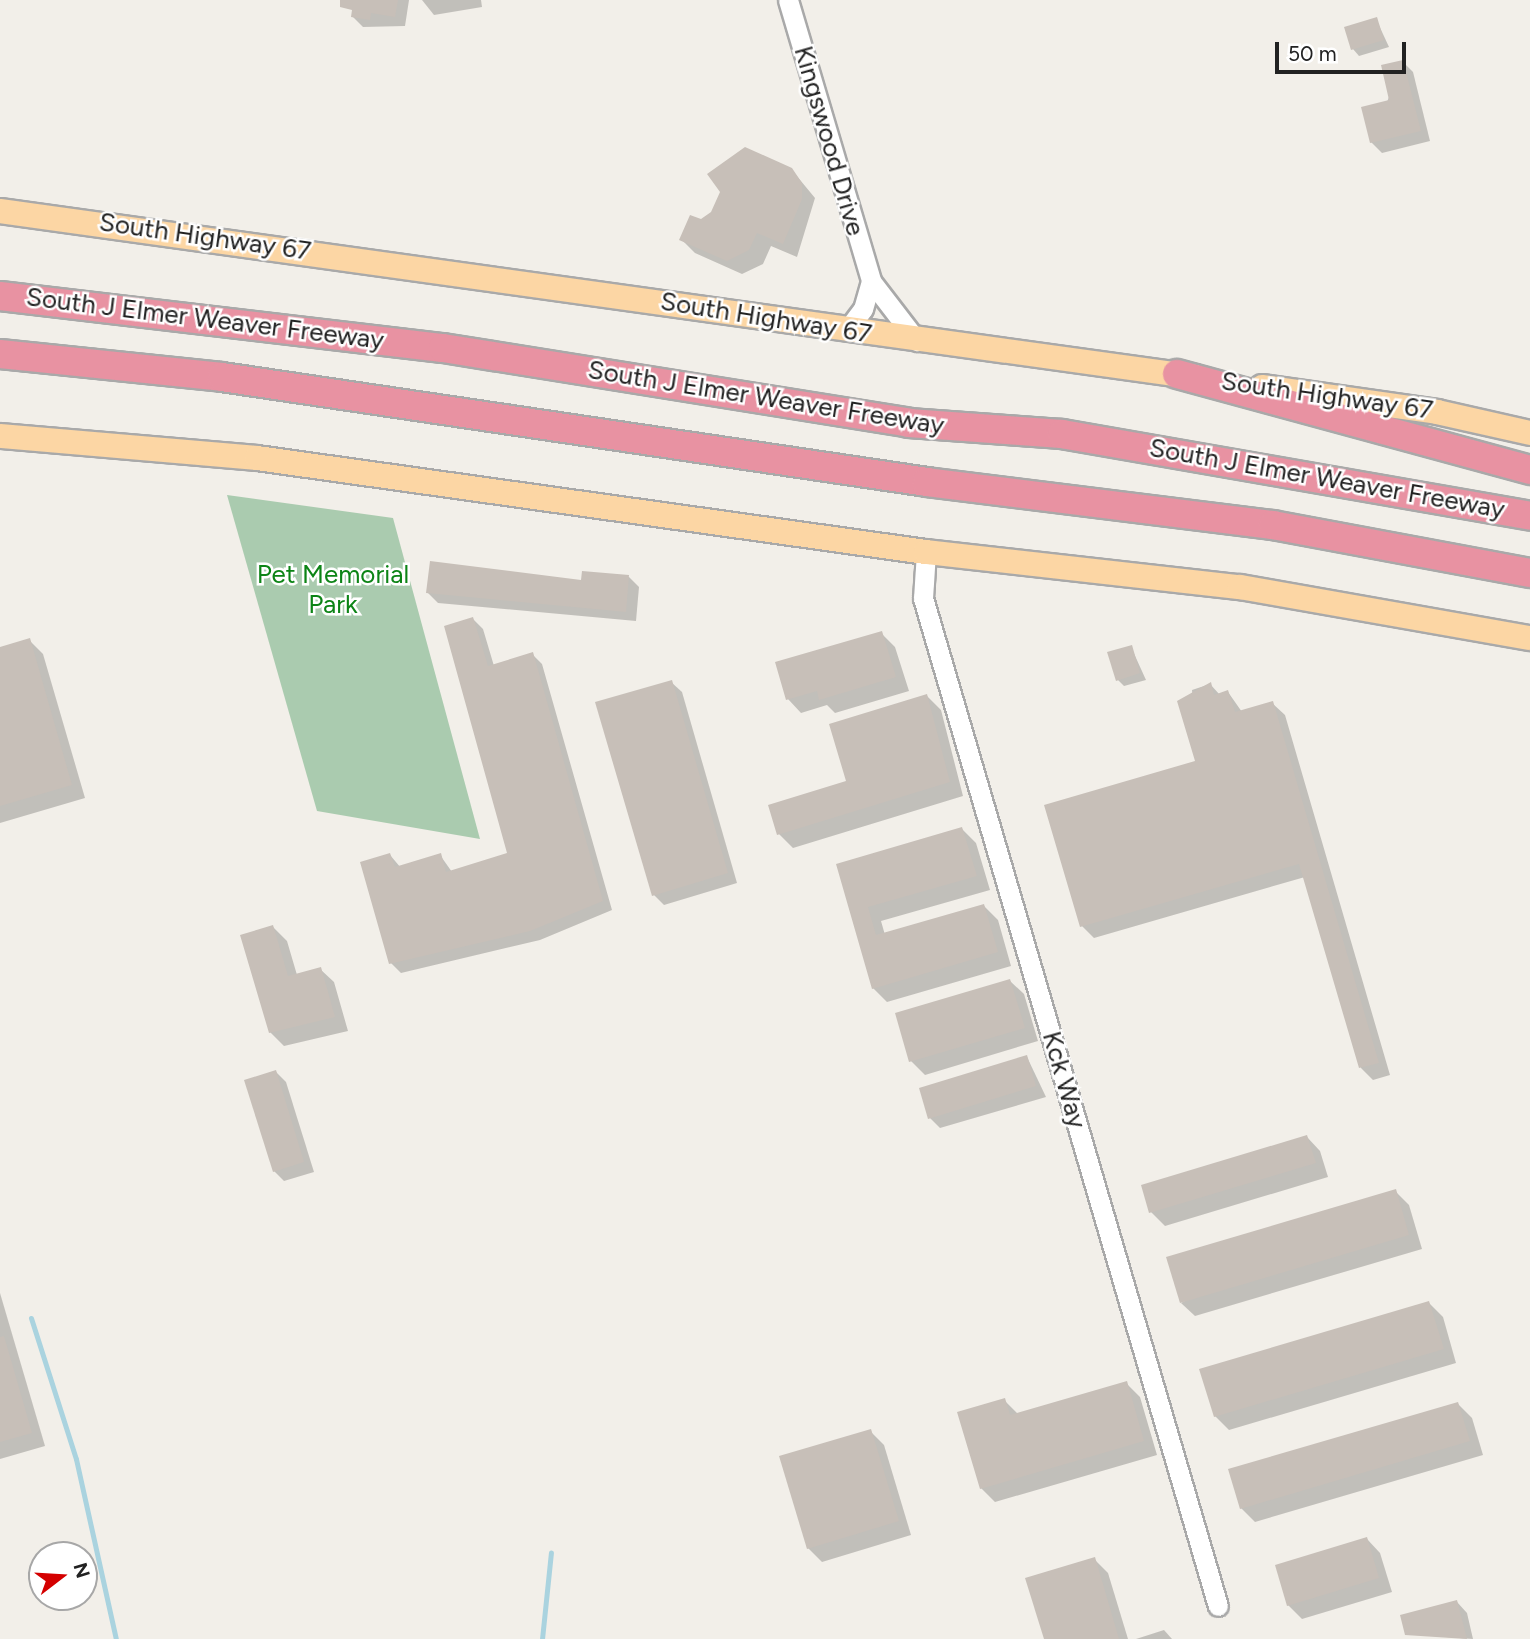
<!DOCTYPE html>
<style>
body{margin:0}
#map{position:relative;width:1530px;height:1639px;overflow:hidden;background:#f2efe9;font-family:Figtree,sans-serif}
div>[style]{position:absolute}
[style*='--x']{left:calc(var(--x)*1px);top:calc(var(--y)*1px);width:calc(var(--w)*1px);rotate:calc(var(--a)*1deg)}
.cemetery>*{inset:0;background:#aacbaf}
.shadow>*{inset:0;background:#0003}
.stream>*{height:5px;margin:-2.5px;padding:0 2.5px;transform-origin:2.5px;border-radius:2.5px;background:#aad3df}
.building>*{inset:0;background:#c7bfb8}
.roads{filter:drop-shadow(2px 0 #a9a9a9) drop-shadow(-2px 0 #a9a9a9) drop-shadow(0 2px #a9a9a9) drop-shadow(0 -2px #a9a9a9)}
.minor>*{height:19px;margin:-9.5px;padding:0 9.5px;transform-origin:9.5px;border-radius:9.5px;background:#fff}
.major>*{height:24px;margin:-12px;padding:0 12px;transform-origin:12px;border-radius:12px;background:#fcd6a4}
.highway>*{height:28px;margin:-14px;padding:0 14px;transform-origin:14px;border-radius:14px;background:#e892a2}
span{translate:-50% -50%;white-space:nowrap;text-align:center;line-height:1.15;-webkit-text-stroke:5px #fff;paint-order:stroke}
.street-label{font-size:26px;color:#222}
.park-label{font-size:26px;color:#0c8416}
.north{position:absolute;left:28px;top:1541px;width:70px;height:70px;box-sizing:border-box;background:#fff;border:2px solid #a7a7a7;border-radius:50%;rotate:73deg;font-size:19px;font-weight:700;line-height:28px;text-align:center;color:#222}
.north::after{content:'';display:block;margin:auto;width:24px;height:32px;background:#d40000;clip-path:polygon(50% 0,100% 100%,50% 72%,0 100%)}
.scale{position:absolute;left:1275px;top:42px;width:131px;height:32px;box-sizing:border-box;border:4px solid #222;border-top:0;padding-left:9px;font-size:21px;line-height:24px;white-space:nowrap;color:#222;-webkit-text-stroke:5px #fff;paint-order:stroke}
</style>
<div id="map">
<div class="cemetery">
<div style="clip-path:polygon(227px 495px,393px 518px,480px 839px,317px 811px)"></div>
</div>
<div class="shadow">
<div style="clip-path:polygon(356px 0,409px 0,405px 26px,363px 27px,353px 17px)"></div>
<div style="clip-path:polygon(422px 0,481px 0,482px 7px,434px 15px)"></div>
<div style="clip-path:polygon(1376px 19px,1389px 47px,1359px 56px,1353px 49px)"></div>
<div style="clip-path:polygon(1403px 62px,1413px 72px,1430px 141px,1382px 153px,1371px 142px)"></div>
<div style="clip-path:polygon(791px 169px,815px 198px,797px 257px,771px 246px,763px 264px,742px 274px,695px 253px,681px 239px)"></div>
<div style="clip-path:polygon(629px 577px,639px 587px,636px 621px,438px 603px,428px 593px)"></div>
<div style="clip-path:polygon(473px 619px,483px 629px,494px 666px,532px 654px,542px 664px,612px 910px,540px 940px,401px 973px,391px 963px,390px 855px,401px 868px,440px 855px,452px 872px,510px 855px)"></div>
<div style="clip-path:polygon(881px 633px,895px 647px,909px 691px,835px 713px,827px 705px,801px 713px,788px 699px)"></div>
<div style="clip-path:polygon(29px 640px,43px 654px,85px 798px,0 823px,0 649px)"></div>
<div style="clip-path:polygon(1131px 647px,1146px 680px,1124px 686px,1118px 680px)"></div>
<div style="clip-path:polygon(671px 682px,682px 692px,737px 883px,664px 905px,654px 895px)"></div>
<div style="clip-path:polygon(1210px 684px,1220px 695px,1228px 692px,1242px 712px,1272px 703px,1285px 715px,1390px 1075px,1373px 1080px,1361px 1068px,1305px 877px,1094px 938px,1082px 926px,1197px 763px,1192px 690px)"></div>
<div style="clip-path:polygon(927px 696px,941px 710px,963px 796px,793px 848px,779px 834px,848px 782px)"></div>
<div style="clip-path:polygon(962px 829px,976px 843px,990px 890px,881px 921px,885px 935px,984px 906px,998px 920px,1011px 966px,887px 1002px,873px 988px,838px 865px)"></div>
<div style="clip-path:polygon(273px 927px,287px 941px,297px 975px,320px 969px,334px 982px,348px 1031px,284px 1046px,270px 1032px)"></div>
<div style="clip-path:polygon(1010px 981px,1024px 994px,1038px 1041px,925px 1075px,911px 1061px)"></div>
<div style="clip-path:polygon(1027px 1057px,1046px 1097px,940px 1128px,930px 1118px)"></div>
<div style="clip-path:polygon(276px 1072px,286px 1082px,314px 1172px,284px 1181px,274px 1171px)"></div>
<div style="clip-path:polygon(1307px 1137px,1320px 1151px,1328px 1177px,1165px 1226px,1151px 1212px)"></div>
<div style="clip-path:polygon(1395px 1191px,1409px 1205px,1422px 1249px,1195px 1316px,1181px 1303px)"></div>
<div style="clip-path:polygon(0 1293px,45px 1446px,0 1459px)"></div>
<div style="clip-path:polygon(1429px 1303px,1443px 1317px,1456px 1363px,1229px 1430px,1215px 1416px)"></div>
<div style="clip-path:polygon(1126px 1383px,1140px 1397px,1157px 1455px,995px 1502px,981px 1488px,1004px 1400px,1019px 1415px)"></div>
<div style="clip-path:polygon(1458px 1404px,1472px 1418px,1483px 1455px,1255px 1522px,1241px 1508px)"></div>
<div style="clip-path:polygon(870px 1431px,884px 1445px,911px 1535px,822px 1562px,808px 1548px)"></div>
<div style="clip-path:polygon(1367px 1539px,1380px 1553px,1392px 1592px,1302px 1619px,1288px 1605px)"></div>
<div style="clip-path:polygon(1094px 1559px,1108px 1573px,1128px 1639px,1045px 1639px)"></div>
<div style="clip-path:polygon(1457px 1602px,1467px 1613px,1473px 1639px,1406px 1634px)"></div>
<div style="clip-path:polygon(1164px 1630px,1172px 1639px,1136px 1639px)"></div>
</div>
<div class="stream">
<div style="--x:31;--y:1318;--w:148;--a:72.3"></div>
<div style="--x:76;--y:1459;--w:184;--a:77.5"></div>
<div style="--x:542;--y:1639;--w:87;--a:-84.1"></div>
</div>
<div class="building">
<div style="clip-path:polygon(340px 0,398px 0,395px 17px,371px 13px,370px 20px,351px 17px,352px 10px,340px 7px)"></div>
<div style="clip-path:polygon(1377px 17px,1384px 40px,1351px 50px,1344px 27px)"></div>
<div style="clip-path:polygon(1403px 60px,1421px 131px,1370px 143px,1361px 107px,1389px 100px,1381px 65px)"></div>
<div style="clip-path:polygon(745px 147px,792px 168px,802px 183px,802px 199px,783px 244px,757px 233px,749px 250px,727px 261px,679px 240px,690px 215px,701px 219px,711px 212px,720px 192px,707px 174px)"></div>
<div style="clip-path:polygon(430px 561px,581px 580px,582px 571px,629px 575px,626px 612px,426px 593px)"></div>
<div style="clip-path:polygon(473px 617px,488px 666px,533px 652px,603px 901px,530px 931px,389px 964px,360px 862px,390px 853px,395px 867px,441px 853px,446px 872px,507px 853px,444px 626px)"></div>
<div style="clip-path:polygon(882px 631px,896px 677px,819px 700px,817px 691px,786px 700px,775px 662px)"></div>
<div style="clip-path:polygon(30px 638px,72px 785px,0 806px,0 647px)"></div>
<div style="clip-path:polygon(1132px 645px,1140px 673px,1116px 681px,1107px 652px)"></div>
<div style="clip-path:polygon(672px 680px,728px 873px,652px 896px,595px 702px)"></div>
<div style="clip-path:polygon(1211px 682px,1214px 695px,1228px 690px,1235px 712px,1273px 701px,1379px 1063px,1359px 1068px,1299px 864px,1080px 927px,1044px 805px,1195px 761px,1177px 701px)"></div>
<div style="clip-path:polygon(927px 694px,950px 782px,777px 835px,768px 805px,846px 781px,829px 724px)"></div>
<div style="clip-path:polygon(962px 827px,977px 876px,868px 907px,876px 935px,984px 904px,998px 952px,872px 989px,836px 864px)"></div>
<div style="clip-path:polygon(273px 925px,288px 976px,321px 967px,335px 1017px,269px 1033px,240px 935px)"></div>
<div style="clip-path:polygon(1010px 979px,1025px 1028px,909px 1062px,895px 1013px)"></div>
<div style="clip-path:polygon(1027px 1055px,1036px 1086px,928px 1119px,919px 1088px)"></div>
<div style="clip-path:polygon(276px 1070px,304px 1162px,273px 1172px,244px 1080px)"></div>
<div style="clip-path:polygon(1307px 1135px,1316px 1163px,1149px 1213px,1141px 1185px)"></div>
<div style="clip-path:polygon(1396px 1189px,1409px 1235px,1180px 1303px,1166px 1257px)"></div>
<div style="clip-path:polygon(1429px 1301px,1444px 1349px,1214px 1417px,1199px 1369px)"></div>
<div style="clip-path:polygon(4px 1336px,32px 1433px,0 1442px,0 1337px)"></div>
<div style="clip-path:polygon(1127px 1381px,1144px 1441px,980px 1489px,957px 1412px,1005px 1398px,1010px 1415px)"></div>
<div style="clip-path:polygon(1458px 1402px,1470px 1441px,1240px 1509px,1228px 1469px)"></div>
<div style="clip-path:polygon(871px 1429px,899px 1521px,807px 1549px,779px 1456px)"></div>
<div style="clip-path:polygon(1367px 1537px,1379px 1578px,1287px 1606px,1275px 1565px)"></div>
<div style="clip-path:polygon(1095px 1557px,1119px 1639px,1044px 1639px,1025px 1578px)"></div>
<div style="clip-path:polygon(1457px 1600px,1467px 1639px,1405px 1635px,1400px 1615px)"></div>
</div>
<div class="roads">
<div class="minor">
<div style="--x:788;--y:0;--w:293;--a:73.5"></div>
<div style="--x:871;--y:281;--w:76;--a:52.5"></div>
<div style="--x:847;--y:330;--w:26;--a:-53"></div>
<div style="--x:863;--y:309;--w:29;--a:-74"></div>
<div style="--x:926;--y:552;--w:46;--a:93.7"></div>
<div style="--x:923;--y:598;--w:1050;--a:73.69"></div>
</div>
<div class="major">
<div style="--x:0;--y:211;--w:1206;--a:7.91"></div>
<div style="--x:1262;--y:387;--w:177;--a:8.1"></div>
<div style="--x:1437;--y:412;--w:95;--a:12.7"></div>
<div style="--x:0;--y:436;--w:258;--a:4.9"></div>
<div style="--x:257;--y:458;--w:676;--a:8"></div>
<div style="--x:926;--y:552;--w:316;--a:6.4"></div>
<div style="--x:1240;--y:587;--w:294;--a:10"></div>
</div>
<div class="highway">
<div style="--x:0;--y:296;--w:446;--a:6.7"></div>
<div style="--x:443;--y:348;--w:472;--a:9.1"></div>
<div style="--x:909;--y:423;--w:153;--a:4.1"></div>
<div style="--x:1062;--y:434;--w:475;--a:9.9"></div>
<div style="--x:0;--y:354;--w:223;--a:5.9"></div>
<div style="--x:222;--y:377;--w:713;--a:8.47"></div>
<div style="--x:927;--y:482;--w:349;--a:7.1"></div>
<div style="--x:1273;--y:525;--w:261;--a:10.6"></div>
<div style="--x:1177;--y:374;--w:366;--a:15.2"></div>
</div>
</div>
<div class="street-label">
<span style="left:829px;top:141px;rotate:74deg">Kingswood Drive</span>
<span style="left:205px;top:237px;rotate:8deg">South Highway 67</span>
<span style="left:766px;top:318px;rotate:9deg">South Highway 67</span>
<span style="left:205px;top:319px;rotate:7deg">South J Elmer Weaver Freeway</span>
<span style="left:1327px;top:396px;rotate:8deg">South Highway 67</span>
<span style="left:766px;top:398px;rotate:9deg">South J Elmer Weaver Freeway</span>
<span style="left:1327px;top:479px;rotate:10deg">South J Elmer Weaver Freeway</span>
<span style="left:1064px;top:1080px;rotate:74deg">Kck Way</span>
</div>
<div class="park-label">
<span style="left:333px;top:590px">Pet Memorial<br>Park</span>
</div>
<div class="north">N</div>
<div class="scale">50 m</div>
</div>
